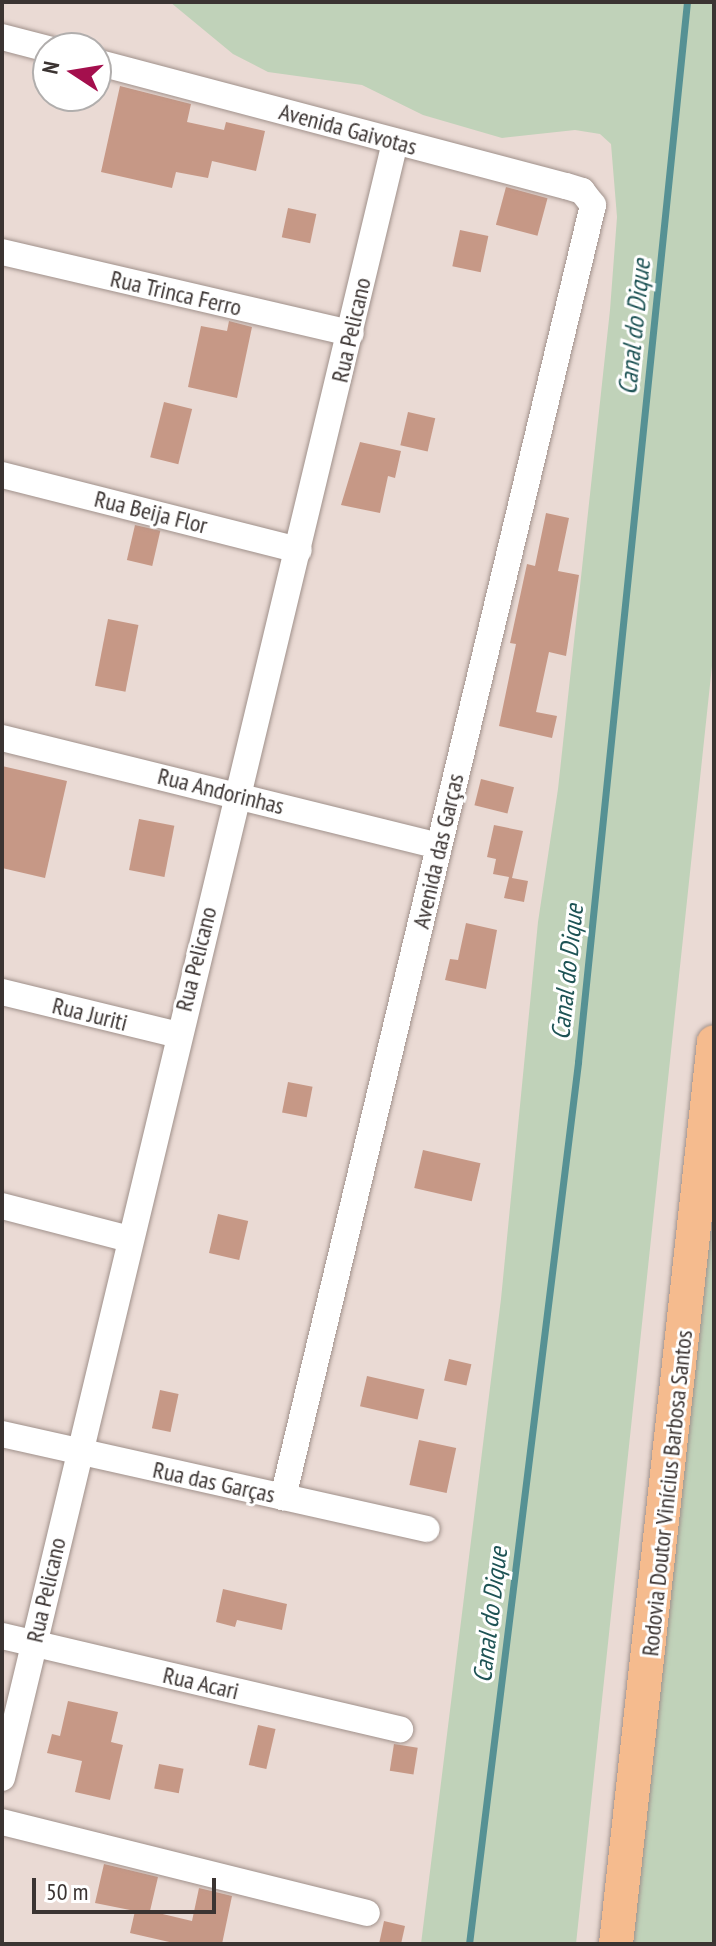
<!DOCTYPE html>
<html>
<head>
<meta charset="utf-8">
<style>
  body { margin:0 }
  #map { position:relative; width:716px; height:1946px; overflow:hidden; background:#eadad4; font-family:"PT Sans Narrow",sans-serif }
  div>[style] { position:absolute }
  .green>* { inset:0; background:#c0d2b9 }
  .stream>* { height:7px; margin:-3.5px; padding:0 3.5px; transform-origin:3.5px; border-radius:3.5px; background:#569194 }
  .building>* { inset:0; background:#c69886; transform-origin:0 0 }
  .roads { filter:drop-shadow(0 0 2px #a0918b) drop-shadow(0 0 2px #a0918b) }
  .minor>* { height:26px; margin:-13px; padding:0 13px; transform-origin:13px; border-radius:13px; background:#fff }
  .major>* { height:34px; margin:-17px; padding:0 17px; transform-origin:17px; border-radius:17px; background:#f5bb8e }
  span { translate:-50% -50%; white-space:nowrap; text-align:center; line-height:1.15; -webkit-text-stroke:6px #fff; paint-order:stroke }
  .street-label { font-size:24px; color:#3b3432 }
  .water-label { font-size:26px; color:#1e5355; font-style:italic }
  .frame { position:absolute; inset:0; border:4px solid #3b3432; pointer-events:none }
  .north { position:absolute; left:32px; top:32px; width:80px; height:80px; box-sizing:border-box; background:#fff; border:2px solid #b1aead; border-radius:50%; rotate:282deg; font-size:22px; font-weight:700; line-height:32px; text-align:center; color:#3b3432 }
  .north::after { content:''; display:block; margin:auto; width:28px; height:36px; background:#a40f4d; clip-path:polygon(50% 0,100% 100%,50% 72%,0 100%) }
  .scale { position:absolute; left:32px; top:1878px; width:184px; height:36px; box-sizing:border-box; border:4px solid #3b3432; border-top:0; padding-left:10px; font-size:24px; line-height:28px; white-space:nowrap; color:#3b3432; -webkit-text-stroke:6px #fff; paint-order:stroke }
</style>
</head>
<body>
<div id="map">
  <div class="green">
    <div style="clip-path:polygon(170px 2px,714px 2px,714px 647px,576px 1944px,421px 1944px,501px 1299px,538px 922px,558px 789px,610px 310px,617px 217px,611px 144px,600px 134px,575px 130px,502px 138px,423px 115px,362px 85px,268px 72px,233px 54px)"></div>
    <div style="clip-path:polygon(714px 1025px,714px 1944px,618px 1944px)"></div>
  </div>
  <div class="stream">
    <div style="left:469px;top:1944px;width:889px;rotate:-82.95deg"></div>
    <div style="left:578px;top:1062px;width:1066px;rotate:-84.13deg"></div>
  </div>
  <div class="building">
    <div style="clip-path:polygon(120px 86px,191px 104px,187px 122px,224px 130px,226px 122px,265px 131px,256px 171px,212px 161px,208px 178px,176px 172px,172px 188px,101px 172px)"></div>
    <div style="left:506px;top:187px;width:43px;height:39px;rotate:15deg"></div>
    <div style="left:288px;top:208px;width:29px;height:30px;rotate:12deg"></div>
    <div style="left:460px;top:230px;width:29px;height:37px;rotate:12deg"></div>
    <div style="clip-path:polygon(229px 321px,252px 327px,237px 398px,188px 387px,201px 326px,227px 331px)"></div>
    <div style="left:164px;top:402px;width:29px;height:57px;rotate:14deg"></div>
    <div style="left:408px;top:412px;width:28px;height:34px;rotate:13deg"></div>
    <div style="clip-path:polygon(360px 442px,401px 451px,395px 478px,388px 476px,380px 513px,341px 505px)"></div>
    <div style="clip-path:polygon(546px 513px,569px 518px,558px 571px,579px 575px,566px 656px,549px 652px,536px 712px,557px 716px,552px 738px,499px 726px,516px 644px,510px 643px,527px 564px,535px 566px)"></div>
    <div style="left:135px;top:525px;width:26px;height:36px;rotate:13deg"></div>
    <div style="left:108px;top:619px;width:31px;height:68px;rotate:11deg"></div>
    <div style="clip-path:polygon(2px 766px,67px 781px,45px 878px,2px 868px)"></div>
    <div style="left:481px;top:779px;width:34px;height:27px;rotate:14deg"></div>
    <div style="left:139px;top:819px;width:36px;height:52px;rotate:11deg"></div>
    <div style="clip-path:polygon(494px 825px,523px 831px,512px 878px,528px 881px,524px 902px,504px 898px,509px 877px,493px 874px,496px 859px,487px 857px)"></div>
    <div style="clip-path:polygon(466px 923px,497px 930px,486px 989px,445px 980px,450px 959px,458px 960px)"></div>
    <div style="left:288px;top:1082px;width:25px;height:31px;rotate:11deg"></div>
    <div style="left:423px;top:1150px;width:59px;height:39px;rotate:13deg"></div>
    <div style="left:218px;top:1214px;width:31px;height:40px;rotate:13deg"></div>
    <div style="left:449px;top:1359px;width:23px;height:22px;rotate:13deg"></div>
    <div style="left:367px;top:1376px;width:59px;height:31px;rotate:13deg"></div>
    <div style="left:160px;top:1390px;width:19px;height:39px;rotate:12deg"></div>
    <div style="left:419px;top:1440px;width:38px;height:46px;rotate:12deg"></div>
    <div style="clip-path:polygon(223px 1589px,287px 1604px,282px 1630px,237px 1620px,235px 1627px,216px 1622px)"></div>
    <div style="clip-path:polygon(68px 1701px,118px 1712px,111px 1742px,123px 1745px,110px 1800px,75px 1792px,82px 1761px,47px 1753px,52px 1734px,60px 1736px)"></div>
    <div style="left:258px;top:1725px;width:18px;height:41px;rotate:13deg"></div>
    <div style="left:394px;top:1744px;width:24px;height:27px;rotate:9deg"></div>
    <div style="left:159px;top:1764px;width:25px;height:25px;rotate:11deg"></div>
    <div style="clip-path:polygon(104px 1864px,158px 1877px,150px 1911px,192px 1921px,199px 1888px,232px 1896px,222px 1944px,178px 1944px,130px 1933px,135px 1911px,95px 1903px)"></div>
    <div style="clip-path:polygon(384px 1921px,405px 1926px,401px 1944px,379px 1944px)"></div>
  </div>
  <div class="roads">
    <div class="minor">
      <div style="left:2px;top:37px;width:48px;rotate:14.6deg"></div>
      <div style="left:96px;top:62px;width:486px;rotate:14.8deg"></div>
      <div style="left:566px;top:186px;width:17px;rotate:17deg"></div>
      <div style="left:582px;top:191px;width:18px;rotate:52deg"></div>
      <div style="left:593px;top:205px;width:1329px;rotate:103.49deg"></div>
      <div style="left:2px;top:252px;width:358px;rotate:13.1deg"></div>
      <div style="left:2px;top:475px;width:306px;rotate:14.2deg"></div>
      <div style="left:2px;top:738px;width:450px;rotate:13.9deg"></div>
      <div style="left:2px;top:992px;width:181px;rotate:13.7deg"></div>
      <div style="left:2px;top:1206px;width:132px;rotate:14.5deg"></div>
      <div style="left:2px;top:1434px;width:435px;rotate:12.6deg"></div>
      <div style="left:2px;top:1636px;width:409px;rotate:13.2deg"></div>
      <div style="left:2px;top:1778px;width:1683px;rotate:-76.49deg"></div>
      <div style="left:2px;top:1822px;width:376px;rotate:14deg"></div>
    </div>
    <div class="major">
      <div style="left:616px;top:1944px;width:907px;rotate:-83.8deg"></div>
    </div>
  </div>
  <div class="street-label">
    <span style="left:348px;top:129px;rotate:15deg">Avenida Gaivotas</span>
    <span style="left:176px;top:293px;rotate:13deg">Rua Trinca Ferro</span>
    <span style="left:351px;top:330px;rotate:-77deg">Rua Pelicano</span>
    <span style="left:151px;top:512px;rotate:14deg">Rua Beija Flor</span>
    <span style="left:221px;top:791px;rotate:14deg">Rua Andorinhas</span>
    <span style="left:438px;top:851px;rotate:-77deg">Avenida das Garças</span>
    <span style="left:196px;top:959px;rotate:-76deg">Rua Pelicano</span>
    <span style="left:90px;top:1014px;rotate:14deg">Rua Juriti</span>
    <span style="left:214px;top:1482px;rotate:12deg">Rua das Garças</span>
    <span style="left:667px;top:1493px;rotate:-84deg">Rodovia Doutor Vinícius Barbosa Santos</span>
    <span style="left:46px;top:1590px;rotate:-77deg">Rua Pelicano</span>
    <span style="left:201px;top:1683px;rotate:13deg">Rua Acari</span>
  </div>
  <div class="water-label">
    <span style="left:634px;top:327px;rotate:-84deg">Canal do Dique</span>
    <span style="left:567px;top:972px;rotate:-84deg">Canal do Dique</span>
    <span style="left:490px;top:1615px;rotate:-83deg">Canal do Dique</span>
  </div>
  <div class="frame"></div>
  <div class="north">N</div>
  <div class="scale">50 m</div>
</div>
</body>
</html>
